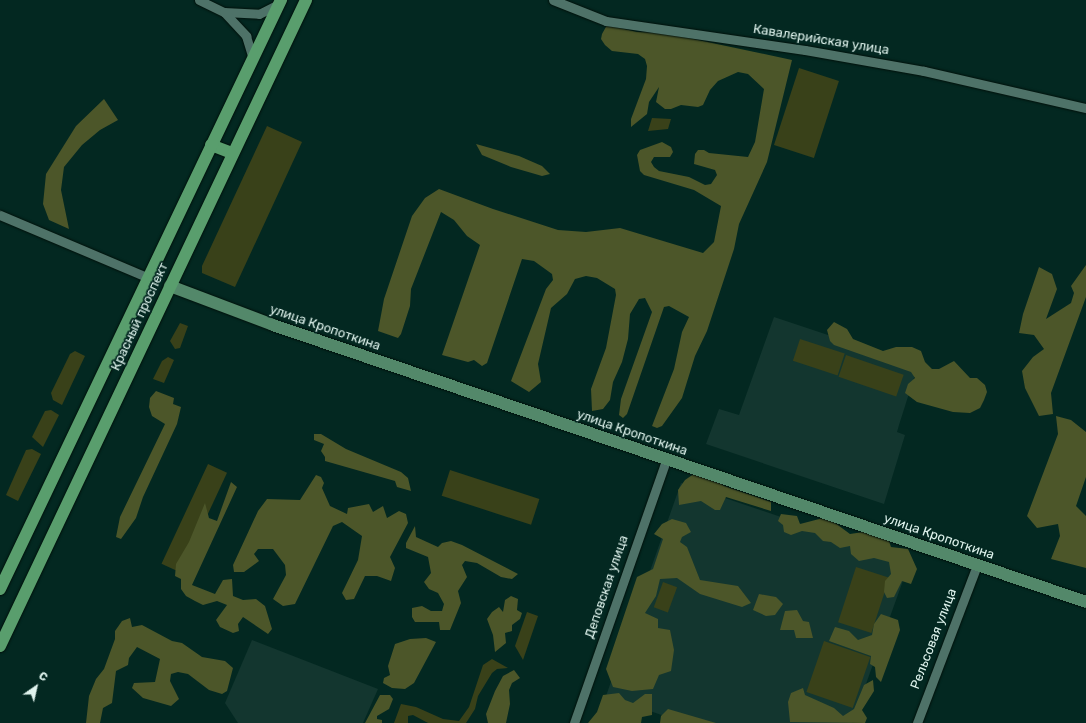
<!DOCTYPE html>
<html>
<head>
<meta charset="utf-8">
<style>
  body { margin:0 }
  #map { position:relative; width:1086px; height:723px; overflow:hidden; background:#032821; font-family:Rubik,sans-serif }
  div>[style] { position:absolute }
  .built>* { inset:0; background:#13362f }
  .green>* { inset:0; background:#394119; transform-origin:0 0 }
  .forest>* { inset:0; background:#4c5629 }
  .roads { filter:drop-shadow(0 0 1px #00100a) drop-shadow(0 0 1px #00100a) }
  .street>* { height:9px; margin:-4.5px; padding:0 4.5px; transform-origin:4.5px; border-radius:4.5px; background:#4e7268 }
  .secondary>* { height:12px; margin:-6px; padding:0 6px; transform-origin:6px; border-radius:6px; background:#53886a }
  .primary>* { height:12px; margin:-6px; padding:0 6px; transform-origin:6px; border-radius:6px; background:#599e6d }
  span { translate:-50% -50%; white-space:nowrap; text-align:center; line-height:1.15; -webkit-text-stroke:3.5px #032821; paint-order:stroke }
  .street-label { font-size:13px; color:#dff3ed }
  .north { position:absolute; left:16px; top:667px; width:40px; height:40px; -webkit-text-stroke:3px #032821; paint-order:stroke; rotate:34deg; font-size:11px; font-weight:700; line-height:16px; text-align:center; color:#dff3ed }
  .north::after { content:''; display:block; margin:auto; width:14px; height:18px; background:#dff3ed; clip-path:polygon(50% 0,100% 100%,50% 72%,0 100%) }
</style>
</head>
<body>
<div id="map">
  <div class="built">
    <div style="clip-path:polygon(774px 317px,918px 365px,899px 425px,897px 432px,905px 435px,884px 504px,706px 444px,719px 409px,739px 415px)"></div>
    <div style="clip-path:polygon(681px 483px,910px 561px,852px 723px,685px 723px,606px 696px)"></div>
    <div style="clip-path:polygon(252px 640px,378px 689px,363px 723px,238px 723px,225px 703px)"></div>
  </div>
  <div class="green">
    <div style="left:799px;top:68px;width:42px;height:81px;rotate:18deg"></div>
    <div style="clip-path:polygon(652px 118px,671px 119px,668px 129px,648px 131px)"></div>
    <div style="clip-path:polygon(267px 126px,302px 142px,235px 287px,202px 273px,202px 266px)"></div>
    <div style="clip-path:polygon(180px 323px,188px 326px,180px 348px,175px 349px,170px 341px)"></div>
    <div style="left:800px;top:339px;width:47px;height:23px;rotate:18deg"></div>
    <div style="clip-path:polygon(75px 351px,85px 356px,62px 405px,53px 400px,51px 393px,70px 354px)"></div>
    <div style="left:846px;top:355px;width:61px;height:23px;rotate:19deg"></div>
    <div style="clip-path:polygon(168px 357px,174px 360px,164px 383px,153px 379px,162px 361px)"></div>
    <div style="clip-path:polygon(51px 410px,59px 415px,43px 447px,32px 437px,45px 411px)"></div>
    <div style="clip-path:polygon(32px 449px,41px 454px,18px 501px,6px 495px,26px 450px)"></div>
    <div style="left:208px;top:464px;width:21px;height:110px;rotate:25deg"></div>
    <div style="left:450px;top:470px;width:94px;height:27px;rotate:18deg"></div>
    <div style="left:856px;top:567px;width:35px;height:58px;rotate:18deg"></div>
    <div style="left:663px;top:582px;width:15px;height:27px;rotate:20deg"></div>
    <div style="clip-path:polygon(527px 612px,538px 616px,523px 660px,515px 646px)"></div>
    <div style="left:824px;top:641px;width:49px;height:54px;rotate:19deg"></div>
    <div style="clip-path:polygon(492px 659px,508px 668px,497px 669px,492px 673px,478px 696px,475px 709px,466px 723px,428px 723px,413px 715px,408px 716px,408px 723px,394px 723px,401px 704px,416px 707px,443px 719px,459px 721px,469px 707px,483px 665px)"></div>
  </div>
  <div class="forest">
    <div style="clip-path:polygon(607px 25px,637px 32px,665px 33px,792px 60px,767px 162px,739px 224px,734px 249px,707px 331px,695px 356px,682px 398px,662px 426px,657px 428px,652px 426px,674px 369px,682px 332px,689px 317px,669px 306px,664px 307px,627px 414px,623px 418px,619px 415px,621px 399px,652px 312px,645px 298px,639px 299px,630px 314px,628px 339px,622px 362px,613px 382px,610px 400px,603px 409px,592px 411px,591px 389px,606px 348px,616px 295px,615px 289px,597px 278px,586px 276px,575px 279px,567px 294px,551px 308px,538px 364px,541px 382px,529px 392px,511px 381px,546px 289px,553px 280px,552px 274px,534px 261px,522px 259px,487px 363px,482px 366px,474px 360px,468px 362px,442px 355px,480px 245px,467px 236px,454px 220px,441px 212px,411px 289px,410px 306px,401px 334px,398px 338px,378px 331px,384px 299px,412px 216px,425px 198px,439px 189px,493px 209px,558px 230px,586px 232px,620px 228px,703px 253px,714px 242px,721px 206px,694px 190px,644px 175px,640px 171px,637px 155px,640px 150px,662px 142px,671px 147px,673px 152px,670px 157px,654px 157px,651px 162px,654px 167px,659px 171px,689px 177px,705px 185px,711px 184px,717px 175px,715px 170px,694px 164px,695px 154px,698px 150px,704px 150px,709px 153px,748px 157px,755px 142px,764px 89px,748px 74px,738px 72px,718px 81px,710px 90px,703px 105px,698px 107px,681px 105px,671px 109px,665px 109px,656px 102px,659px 87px,649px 102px,647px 114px,631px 127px,631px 119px,646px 79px,647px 66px,645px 59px,638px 54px,612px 51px,605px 45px,601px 39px,602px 34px)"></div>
    <div style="clip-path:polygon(104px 99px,118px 120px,100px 130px,82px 145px,64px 167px,61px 190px,69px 229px,49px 220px,43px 204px,46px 174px,76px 126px)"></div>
    <div style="clip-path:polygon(476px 144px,519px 156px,542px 166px,550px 174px,542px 176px,511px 167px,482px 155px)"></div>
    <div style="clip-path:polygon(1086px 265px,1086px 297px,1051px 393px,1053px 414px,1039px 416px,1025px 388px,1022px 371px,1033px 357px,1044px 349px,1034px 335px,1019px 333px,1023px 314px,1039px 267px,1052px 274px,1057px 289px,1046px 319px,1071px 303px,1074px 293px,1071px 286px)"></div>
    <div style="clip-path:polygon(834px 322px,847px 329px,853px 339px,883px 351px,896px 347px,912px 347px,921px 351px,925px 362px,932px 369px,939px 369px,954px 361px,970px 378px,977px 378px,985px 385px,987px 392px,984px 400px,980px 408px,970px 413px,953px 412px,917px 402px,905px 393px,908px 384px,915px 378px,911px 372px,834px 345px,830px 341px,827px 330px)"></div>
    <div style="clip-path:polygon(156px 391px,174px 398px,173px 404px,181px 407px,177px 424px,143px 497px,136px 518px,121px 539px,116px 537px,120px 517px,165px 424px,152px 416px,149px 407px,150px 398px)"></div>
    <div style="clip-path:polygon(1056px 416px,1071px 420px,1086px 432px,1086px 477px,1076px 506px,1086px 516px,1086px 568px,1051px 559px,1060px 536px,1058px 524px,1037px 528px,1027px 516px,1058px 434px)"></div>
    <div style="clip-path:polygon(314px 434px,321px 434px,346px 449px,401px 472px,408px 478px,411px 491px,397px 487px,395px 481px,325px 461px,325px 457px,321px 451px,324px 444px,314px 440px)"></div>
    <div style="clip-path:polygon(701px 469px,724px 486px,771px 502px,771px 511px,726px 497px,720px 510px,715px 510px,701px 501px,679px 505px,678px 490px,685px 480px)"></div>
    <div style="clip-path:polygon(316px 475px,321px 477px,324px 483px,322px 488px,330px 506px,347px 514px,348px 508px,369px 504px,373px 512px,383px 506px,387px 518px,399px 511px,406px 514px,408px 523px,390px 557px,395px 568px,391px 581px,377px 576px,365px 576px,354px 599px,346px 600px,342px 593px,358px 560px,362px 536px,342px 522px,333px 526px,295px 604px,283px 606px,273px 599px,286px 575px,285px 565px,273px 549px,258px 549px,254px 554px,259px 561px,244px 572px,234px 572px,233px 565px,258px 511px,267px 499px,300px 500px)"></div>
    <div style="clip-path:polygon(231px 482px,237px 487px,192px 585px,215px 594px,223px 580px,232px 579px,233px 596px,243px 600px,256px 599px,265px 606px,272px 629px,268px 634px,243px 617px,238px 624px,239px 631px,233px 633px,220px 627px,216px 620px,227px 605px,217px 601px,203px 605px,195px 601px,186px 596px,181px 589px,181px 579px,175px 576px,176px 564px,189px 542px,205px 503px,209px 518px,217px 521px)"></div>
    <div style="clip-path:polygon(781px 514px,797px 516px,800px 524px,827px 517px,850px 534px,870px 531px,887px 535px,891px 547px,908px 549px,917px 569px,911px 584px,902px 581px,894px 597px,887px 598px,884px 592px,885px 581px,891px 574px,889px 562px,874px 558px,859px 561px,851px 554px,850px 546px,840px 548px,831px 542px,823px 541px,815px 533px,802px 531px,791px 535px,784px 532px,783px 525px,778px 521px)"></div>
    <div style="clip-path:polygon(672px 519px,686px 523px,691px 532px,682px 537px,680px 542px,687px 547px,700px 580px,738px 586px,751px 603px,742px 607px,700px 594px,677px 578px,660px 579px,656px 596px,645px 613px,658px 619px,658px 628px,670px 630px,674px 650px,671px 671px,659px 675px,653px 689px,632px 691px,613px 687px,606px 669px,637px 577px,653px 569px,663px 539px,654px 534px,662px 524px)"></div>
    <div style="clip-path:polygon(415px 526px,416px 537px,438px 547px,442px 543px,451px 541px,462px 545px,518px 574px,512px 579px,501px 577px,477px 563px,465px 561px,462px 565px,467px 577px,458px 591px,461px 603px,450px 630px,440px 630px,439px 622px,415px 622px,412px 617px,412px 608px,422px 606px,431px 611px,442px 611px,444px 604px,438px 593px,429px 589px,424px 582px,431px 573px,428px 557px,406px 548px,406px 543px)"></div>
    <div style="clip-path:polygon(759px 594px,776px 597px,783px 604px,775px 615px,766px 616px,753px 610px)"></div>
    <div style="clip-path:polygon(511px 596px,518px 599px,517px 610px,522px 613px,520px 619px,512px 625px,512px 631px,505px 633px,506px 643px,495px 652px,493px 635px,487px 619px,492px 612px,499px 607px,503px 612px,505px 600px)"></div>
    <div style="clip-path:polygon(797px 610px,803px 621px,809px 622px,813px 638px,796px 638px,794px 630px,780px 630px,785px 611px)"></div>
    <div style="clip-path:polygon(881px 614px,898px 620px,900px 630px,881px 682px,876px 677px,875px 667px,870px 664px,871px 656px,829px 641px,835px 627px,849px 631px,858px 640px,872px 635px,874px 624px)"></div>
    <div style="clip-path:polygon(130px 618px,132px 627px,142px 625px,172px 641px,182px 643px,202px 657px,225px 661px,233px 668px,227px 691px,222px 694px,209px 690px,188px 674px,178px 672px,171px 674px,170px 681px,179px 699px,171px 706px,143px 698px,132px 688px,134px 683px,155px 682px,160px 659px,137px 647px,129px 658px,128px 665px,116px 671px,112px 703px,103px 708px,100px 723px,86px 723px,89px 696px,96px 679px,104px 669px,115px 639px,115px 631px,122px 621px)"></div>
    <div style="clip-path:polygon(426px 638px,436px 642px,414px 683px,405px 689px,392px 688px,383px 683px,384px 678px,390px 675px,388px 666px,395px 644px,410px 639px)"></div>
    <div style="clip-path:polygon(514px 670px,520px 678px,512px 683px,509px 690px,510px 704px,506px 723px,488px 723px,486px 714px,495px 691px,503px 676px)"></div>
    <div style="clip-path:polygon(873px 680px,874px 691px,862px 710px,867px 718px,865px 723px,790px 722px,788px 702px,791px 693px,803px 688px,805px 695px,834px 708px,843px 716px,854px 709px,864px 685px)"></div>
    <div style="clip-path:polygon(619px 693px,625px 700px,633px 703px,645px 694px,652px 694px,652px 715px,642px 717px,641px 723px,588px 723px,597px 712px,603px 695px)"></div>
    <div style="clip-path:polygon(380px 695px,390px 695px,393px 699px,389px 709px,377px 716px,377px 719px,382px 720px,382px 723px,365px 723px)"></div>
    <div style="clip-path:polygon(668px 709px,716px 723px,660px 723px,661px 716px)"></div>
  </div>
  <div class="roads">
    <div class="street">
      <div style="left:199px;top:0;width:28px;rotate:26deg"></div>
      <div style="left:224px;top:12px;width:35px;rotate:3deg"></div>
      <div style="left:259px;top:14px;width:22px;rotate:-27deg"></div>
      <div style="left:553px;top:0;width:57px;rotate:21.6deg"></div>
      <div style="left:606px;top:21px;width:201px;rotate:8.3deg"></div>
      <div style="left:805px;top:50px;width:121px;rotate:10deg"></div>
      <div style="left:924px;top:71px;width:166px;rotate:12.9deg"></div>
      <div style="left:224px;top:12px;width:33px;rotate:47deg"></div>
      <div style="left:246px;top:36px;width:24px;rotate:73deg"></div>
      <div style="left:0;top:215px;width:162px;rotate:22.9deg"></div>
      <div style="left:574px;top:723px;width:279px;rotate:-70.7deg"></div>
      <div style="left:917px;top:723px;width:169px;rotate:-69.2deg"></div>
    </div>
    <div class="secondary">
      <div style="left:170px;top:286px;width:110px;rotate:20.7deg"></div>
      <div style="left:273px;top:325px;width:859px;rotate:18.81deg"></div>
    </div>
    <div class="primary">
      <div style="left:211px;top:145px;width:22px;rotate:21deg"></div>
      <div style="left:0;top:589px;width:653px;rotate:-64.5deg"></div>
      <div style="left:0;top:646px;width:715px;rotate:-64.65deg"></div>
    </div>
  </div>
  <div class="street-label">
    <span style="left:821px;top:40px;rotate:9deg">Кавалерийская улица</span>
    <span style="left:140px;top:317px;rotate:-65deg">Красный проспект</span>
    <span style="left:325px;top:328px;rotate:19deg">улица Кропоткина</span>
    <span style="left:632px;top:433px;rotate:19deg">улица Кропоткина</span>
    <span style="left:939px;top:537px;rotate:19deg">улица Кропоткина</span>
    <span style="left:607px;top:587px;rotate:-71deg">Деповская улица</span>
    <span style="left:934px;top:639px;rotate:-69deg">Рельсовая улица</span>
  </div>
  <div class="north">С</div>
</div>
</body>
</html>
